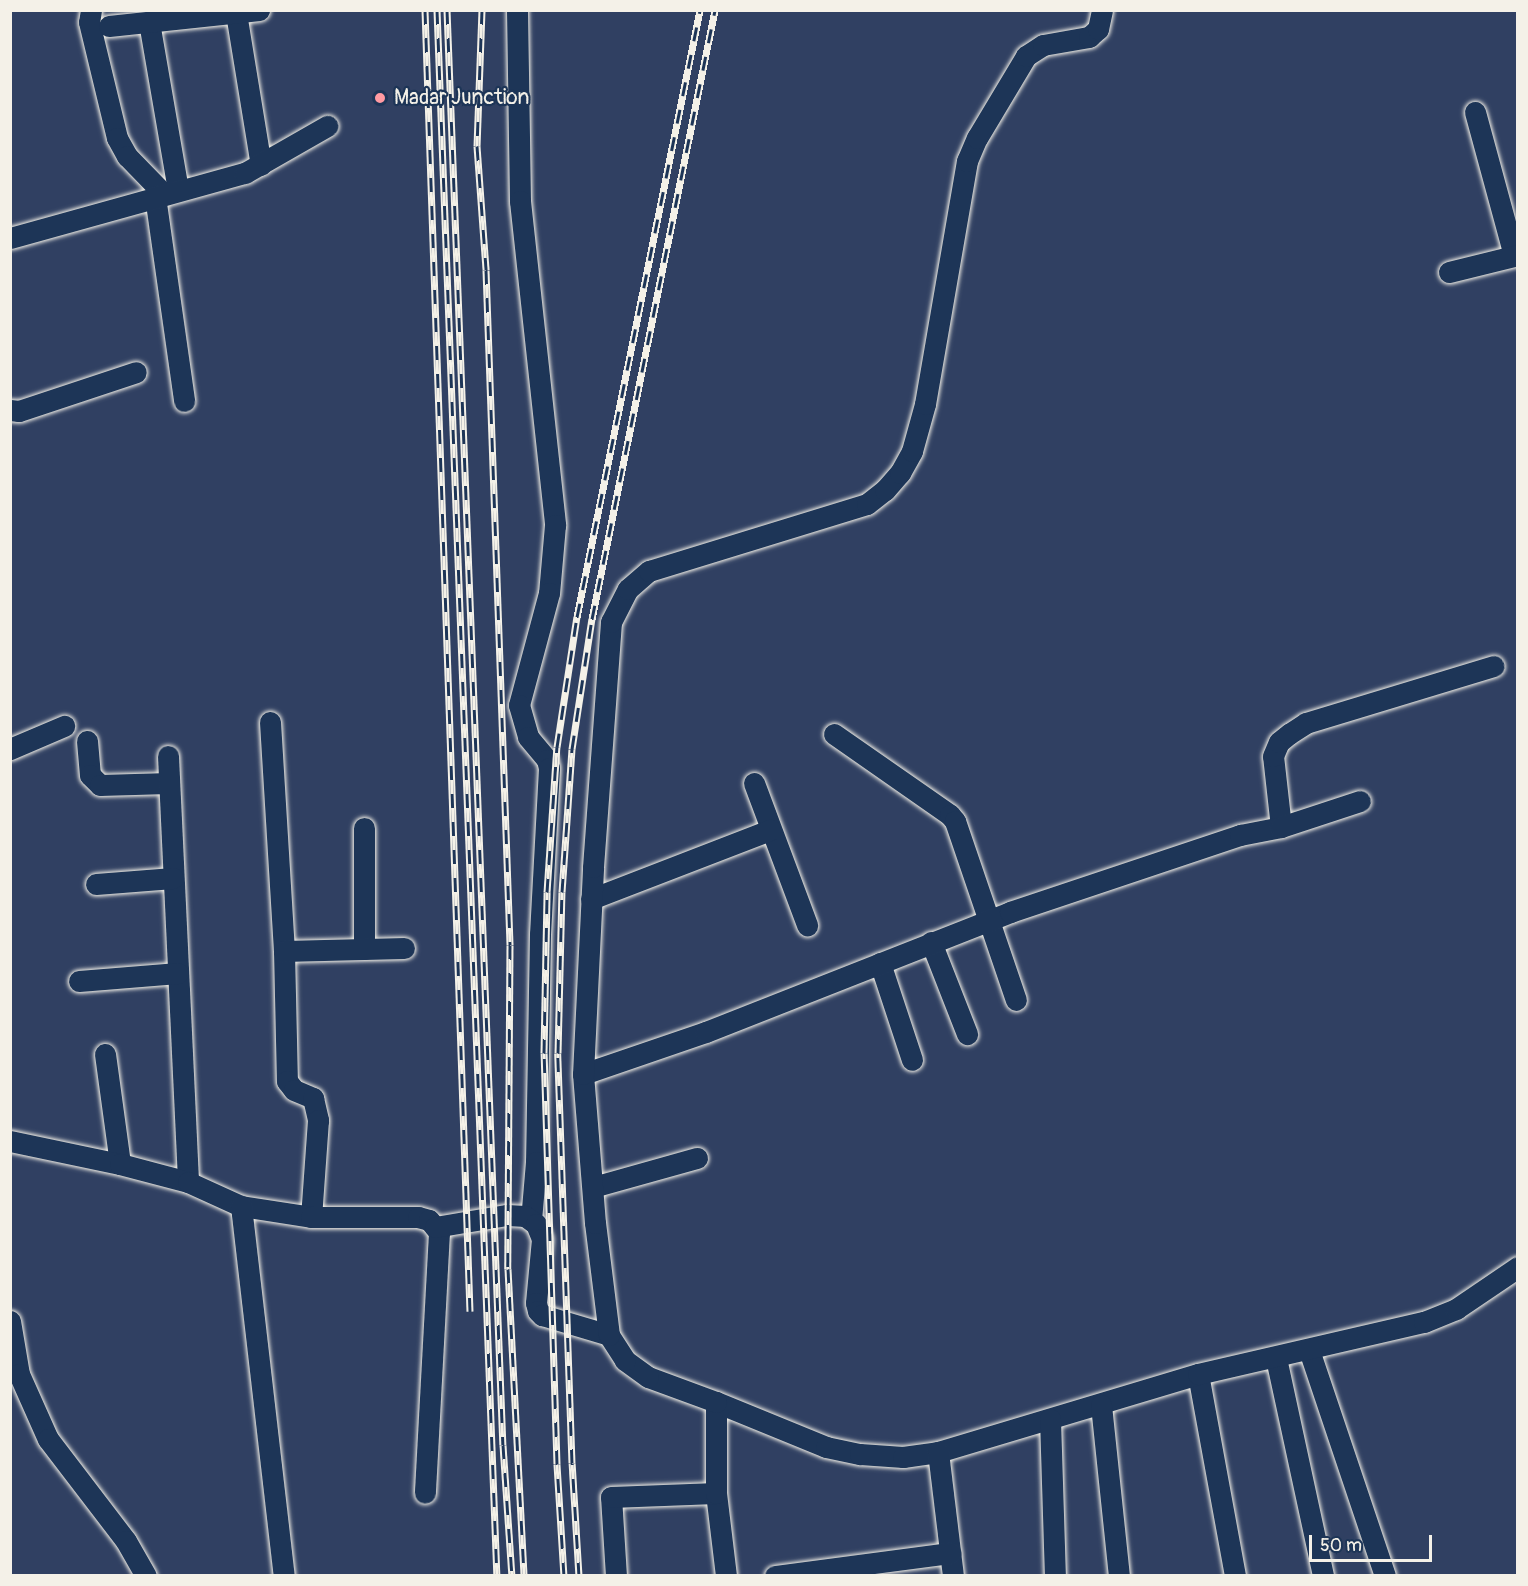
<!DOCTYPE html>
<html>
<head>
<meta charset="utf-8">
<style>
  body { margin:0 }
  #map { position:relative; width:1528px; height:1586px; overflow:hidden; background:#304062; font-family:Pangolin,sans-serif }
  div>[style] { position:absolute }
  .roads { filter:drop-shadow(0 0 2px #f4f1e8) drop-shadow(0 0 2px #f4f1e8) }
  .minor>* { height:21px; margin:-10.5px; padding:0 10.5px; transform-origin:10.5px; border-radius:10.5px; background:#1d3557 }
  .rail>* { height:7px; margin-top:-3.5px; transform-origin:0; background:repeating-linear-gradient(90deg,#1d3557 0 14px,#f4f1e8 0 28px); box-sizing:border-box; border-block:2px solid #f4f1e8 }
  .dots>* { width:16px; height:16px; translate:-50% -50%; box-sizing:border-box; border:3px solid #1d3557; border-radius:50% }
  span { translate:-50% -50%; white-space:nowrap; text-align:center; line-height:1.15; -webkit-text-stroke:4.5px #1d3557; paint-order:stroke }
  .poi-label { font-size:21px; color:#f4f1e8 }
  .left { translate:0 -50%; text-align:left }
  .frame { position:absolute; inset:0; border:12px solid #f4f1e8; pointer-events:none }
  .scale { position:absolute; left:1309px; top:1535px; width:123px; height:27px; box-sizing:border-box; border:3px solid #f4f1e8; border-top:0; padding-left:8px; font-size:18px; line-height:21px; white-space:nowrap; color:#f4f1e8; -webkit-text-stroke:4px #1d3557; paint-order:stroke }
</style>
</head>
<body>
<div id="map">
  <div class="roads">
    <div class="minor">
      <div style="left:91px;top:10px;width:12px;rotate:99deg"></div>
      <div style="left:89px;top:22px;width:119px;rotate:76.4deg"></div>
      <div style="left:117px;top:138px;width:21px;rotate:61deg"></div>
      <div style="left:127px;top:156px;width:53px;rotate:45.8deg"></div>
      <div style="left:517px;top:10px;width:191px;rotate:89.1deg"></div>
      <div style="left:520px;top:201px;width:326px;rotate:83.8deg"></div>
      <div style="left:555px;top:525px;width:68px;rotate:95deg"></div>
      <div style="left:549px;top:593px;width:116px;rotate:105deg"></div>
      <div style="left:519px;top:705px;width:33px;rotate:74deg"></div>
      <div style="left:528px;top:737px;width:30px;rotate:50deg"></div>
      <div style="left:547px;top:760px;width:8px;rotate:76deg"></div>
      <div style="left:549px;top:768px;width:166px;rotate:93.1deg"></div>
      <div style="left:540px;top:934px;width:228px;rotate:91deg"></div>
      <div style="left:536px;top:1162px;width:58px;rotate:94.9deg"></div>
      <div style="left:236px;top:13px;width:154px;rotate:80.7deg"></div>
      <div style="left:149px;top:22px;width:170px;rotate:80.2deg"></div>
      <div style="left:109px;top:26px;width:151px;rotate:-6.1deg"></div>
      <div style="left:1475px;top:112px;width:149px;rotate:74.8deg"></div>
      <div style="left:155px;top:196px;width:207px;rotate:81.9deg"></div>
      <div style="left:10px;top:238px;width:244px;rotate:-15.5deg"></div>
      <div style="left:245px;top:173px;width:95px;rotate:-29.8deg"></div>
      <div style="left:1449px;top:272px;width:71px;rotate:-13.8deg"></div>
      <div style="left:10px;top:410px;width:9px;rotate:6deg"></div>
      <div style="left:19px;top:411px;width:123px;rotate:-18.4deg"></div>
      <div style="left:270px;top:722px;width:229px;rotate:86.5deg"></div>
      <div style="left:284px;top:951px;width:130px;rotate:88.7deg"></div>
      <div style="left:287px;top:1081px;width:11px;rotate:52deg"></div>
      <div style="left:294px;top:1090px;width:21px;rotate:23deg"></div>
      <div style="left:313px;top:1098px;width:23px;rotate:77deg"></div>
      <div style="left:318px;top:1120px;width:97px;rotate:94.1deg"></div>
      <div style="left:834px;top:734px;width:141px;rotate:34.9deg"></div>
      <div style="left:950px;top:815px;width:8px;rotate:50deg"></div>
      <div style="left:955px;top:821px;width:189px;rotate:71.2deg"></div>
      <div style="left:87px;top:741px;width:34px;rotate:85deg"></div>
      <div style="left:90px;top:775px;width:14px;rotate:45deg"></div>
      <div style="left:100px;top:785px;width:69px;rotate:-1.7deg"></div>
      <div style="left:10px;top:749px;width:59px;rotate:-23.1deg"></div>
      <div style="left:168px;top:756px;width:426px;rotate:87.3deg"></div>
      <div style="left:754px;top:783px;width:152px;rotate:69.5deg"></div>
      <div style="left:1281px;top:827px;width:71px;rotate:-96.4deg"></div>
      <div style="left:1273px;top:756px;width:15px;rotate:-67deg"></div>
      <div style="left:1279px;top:742px;width:13px;rotate:-39deg"></div>
      <div style="left:1289px;top:734px;width:20px;rotate:-33deg"></div>
      <div style="left:1306px;top:723px;width:196px;rotate:-16.9deg"></div>
      <div style="left:96px;top:884px;width:77px;rotate:-4.5deg"></div>
      <div style="left:591px;top:899px;width:192px;rotate:-21.1deg"></div>
      <div style="left:931px;top:942px;width:99px;rotate:68.6deg"></div>
      <div style="left:364px;top:949px;width:121px;rotate:-90deg"></div>
      <div style="left:284px;top:951px;width:120px;rotate:-1.4deg"></div>
      <div style="left:880px;top:963px;width:102px;rotate:71.7deg"></div>
      <div style="left:79px;top:981px;width:99px;rotate:-4.6deg"></div>
      <div style="left:105px;top:1054px;width:111px;rotate:82.2deg"></div>
      <div style="left:583px;top:1074px;width:130px;rotate:-18.9deg"></div>
      <div style="left:706px;top:1032px;width:327px;rotate:-21.5deg"></div>
      <div style="left:1010px;top:912px;width:243px;rotate:-18.5deg"></div>
      <div style="left:1240px;top:835px;width:42px;rotate:-11deg"></div>
      <div style="left:1281px;top:827px;width:83px;rotate:-18.2deg"></div>
      <div style="left:10px;top:1141px;width:112px;rotate:11.8deg"></div>
      <div style="left:120px;top:1164px;width:70px;rotate:14.8deg"></div>
      <div style="left:188px;top:1182px;width:58px;rotate:24.4deg"></div>
      <div style="left:241px;top:1206px;width:71px;rotate:8.9deg"></div>
      <div style="left:311px;top:1217px;width:107px"></div>
      <div style="left:418px;top:1217px;width:11px;rotate:15deg"></div>
      <div style="left:429px;top:1220px;width:16px;rotate:50deg"></div>
      <div style="left:439px;top:1232px;width:261px;rotate:93.1deg"></div>
      <div style="left:593px;top:1187px;width:108px;rotate:-15.6deg"></div>
      <div style="left:241px;top:1206px;width:372px;rotate:83.4deg"></div>
      <div style="left:435px;top:1227px;width:73px;rotate:-9.5deg"></div>
      <div style="left:507px;top:1215px;width:18px;rotate:3deg"></div>
      <div style="left:525px;top:1216px;width:14px;rotate:36deg"></div>
      <div style="left:536px;top:1224px;width:16px;rotate:68deg"></div>
      <div style="left:542px;top:1239px;width:64px;rotate:95.4deg"></div>
      <div style="left:536px;top:1303px;width:8px;rotate:76deg"></div>
      <div style="left:538px;top:1311px;width:6px;rotate:45deg"></div>
      <div style="left:542px;top:1315px;width:70px;rotate:16.6deg"></div>
      <div style="left:10px;top:1321px;width:54px;rotate:80.4deg"></div>
      <div style="left:19px;top:1374px;width:71px;rotate:66deg"></div>
      <div style="left:48px;top:1439px;width:128px;rotate:52.6deg"></div>
      <div style="left:126px;top:1541px;width:40px;rotate:60.3deg"></div>
      <div style="left:1309px;top:1350px;width:238px;rotate:71.4deg"></div>
      <div style="left:1276px;top:1358px;width:223px;rotate:77.8deg"></div>
      <div style="left:1198px;top:1374px;width:205px;rotate:79.6deg"></div>
      <div style="left:716px;top:1402px;width:119px;rotate:22.2deg"></div>
      <div style="left:826px;top:1447px;width:35px;rotate:12deg"></div>
      <div style="left:860px;top:1454px;width:43px;rotate:4deg"></div>
      <div style="left:903px;top:1457px;width:35px;rotate:-8deg"></div>
      <div style="left:938px;top:1452px;width:271px;rotate:-16.7deg"></div>
      <div style="left:1198px;top:1374px;width:232px;rotate:-13deg"></div>
      <div style="left:1424px;top:1322px;width:35px;rotate:-22deg"></div>
      <div style="left:1456px;top:1309px;width:75px;rotate:-34.1deg"></div>
      <div style="left:1101px;top:1405px;width:172px;rotate:84deg"></div>
      <div style="left:1050px;top:1419px;width:157px;rotate:88.2deg"></div>
      <div style="left:938px;top:1452px;width:125px;rotate:83.1deg"></div>
      <div style="left:716px;top:1493px;width:84px;rotate:83.1deg"></div>
      <div style="left:616px;top:1576px;width:79px;rotate:-93.6deg"></div>
      <div style="left:611px;top:1497px;width:105px;rotate:-2.2deg"></div>
      <div style="left:716px;top:1493px;width:91px;rotate:-90deg"></div>
      <div style="left:716px;top:1402px;width:72px;rotate:-159.8deg"></div>
      <div style="left:648px;top:1377px;width:29px;rotate:-144deg"></div>
      <div style="left:625px;top:1360px;width:30px;rotate:-123deg"></div>
      <div style="left:609px;top:1335px;width:113px;rotate:-97.1deg"></div>
      <div style="left:595px;top:1223px;width:149px;rotate:-94.6deg"></div>
      <div style="left:583px;top:1074px;width:207px;rotate:-87.2deg"></div>
      <div style="left:593px;top:867px;width:246px;rotate:-85.8deg"></div>
      <div style="left:611px;top:622px;width:37px;rotate:-63deg"></div>
      <div style="left:628px;top:589px;width:28px;rotate:-41deg"></div>
      <div style="left:649px;top:571px;width:228px;rotate:-17.1deg"></div>
      <div style="left:867px;top:504px;width:23px;rotate:-38deg"></div>
      <div style="left:885px;top:490px;width:23px;rotate:-49deg"></div>
      <div style="left:900px;top:473px;width:25px;rotate:-61deg"></div>
      <div style="left:912px;top:451px;width:49px;rotate:-74.5deg"></div>
      <div style="left:925px;top:404px;width:247px;rotate:-80.2deg"></div>
      <div style="left:967px;top:161px;width:25px;rotate:-67deg"></div>
      <div style="left:977px;top:138px;width:96px;rotate:-59.1deg"></div>
      <div style="left:1026px;top:56px;width:20px;rotate:-33deg"></div>
      <div style="left:1043px;top:45px;width:47px;rotate:-9.9deg"></div>
      <div style="left:1089px;top:37px;width:12px;rotate:-42deg"></div>
      <div style="left:1098px;top:29px;width:19px;rotate:-78deg"></div>
      <div style="left:775px;top:1576px;width:177px;rotate:-7.5deg"></div>
    </div>
  </div>
  <div class="rail">
    <div style="left:425px;top:10px;width:1302px;rotate:88.02deg"></div>
    <div style="left:437px;top:10px;width:1567px;rotate:87.81deg"></div>
    <div style="left:447px;top:10px;width:1436px;rotate:87.77deg"></div>
    <div style="left:503px;top:1445px;width:131px;rotate:86.1deg"></div>
    <div style="left:482px;top:10px;width:136px;rotate:92.1deg"></div>
    <div style="left:477px;top:146px;width:124px;rotate:85.8deg"></div>
    <div style="left:486px;top:270px;width:675px;rotate:87.96deg"></div>
    <div style="left:510px;top:945px;width:324px;rotate:90.4deg"></div>
    <div style="left:508px;top:1269px;width:307px;rotate:87deg"></div>
    <div style="left:564px;top:1576px;width:112px;rotate:-93.6deg"></div>
    <div style="left:557px;top:1464px;width:411px;rotate:-91.8deg"></div>
    <div style="left:544px;top:1053px;width:161px;rotate:-88.9deg"></div>
    <div style="left:547px;top:892px;width:145px;rotate:-86.1deg"></div>
    <div style="left:557px;top:747px;width:132px;rotate:-81.3deg"></div>
    <div style="left:577px;top:617px;width:619px;rotate:-78.54deg"></div>
    <div style="left:579px;top:1576px;width:113px;rotate:-93.5deg"></div>
    <div style="left:572px;top:1463px;width:410px;rotate:-92deg"></div>
    <div style="left:558px;top:1053px;width:161px;rotate:-88.6deg"></div>
    <div style="left:562px;top:892px;width:143px;rotate:-86deg"></div>
    <div style="left:572px;top:749px;width:132px;rotate:-81.3deg"></div>
    <div style="left:592px;top:619px;width:621px;rotate:-78.58deg"></div>
  </div>
  <div class="dots">
    <div style="left:380px;top:98px;background:#ff9aa2"></div>
  </div>
  <div class="poi-label">
    <span class="left" style="left:394px;top:98px">Madar Junction</span>
  </div>
  <div class="frame"></div>
  <div class="scale">50 m</div>
</div>
</body>
</html>
